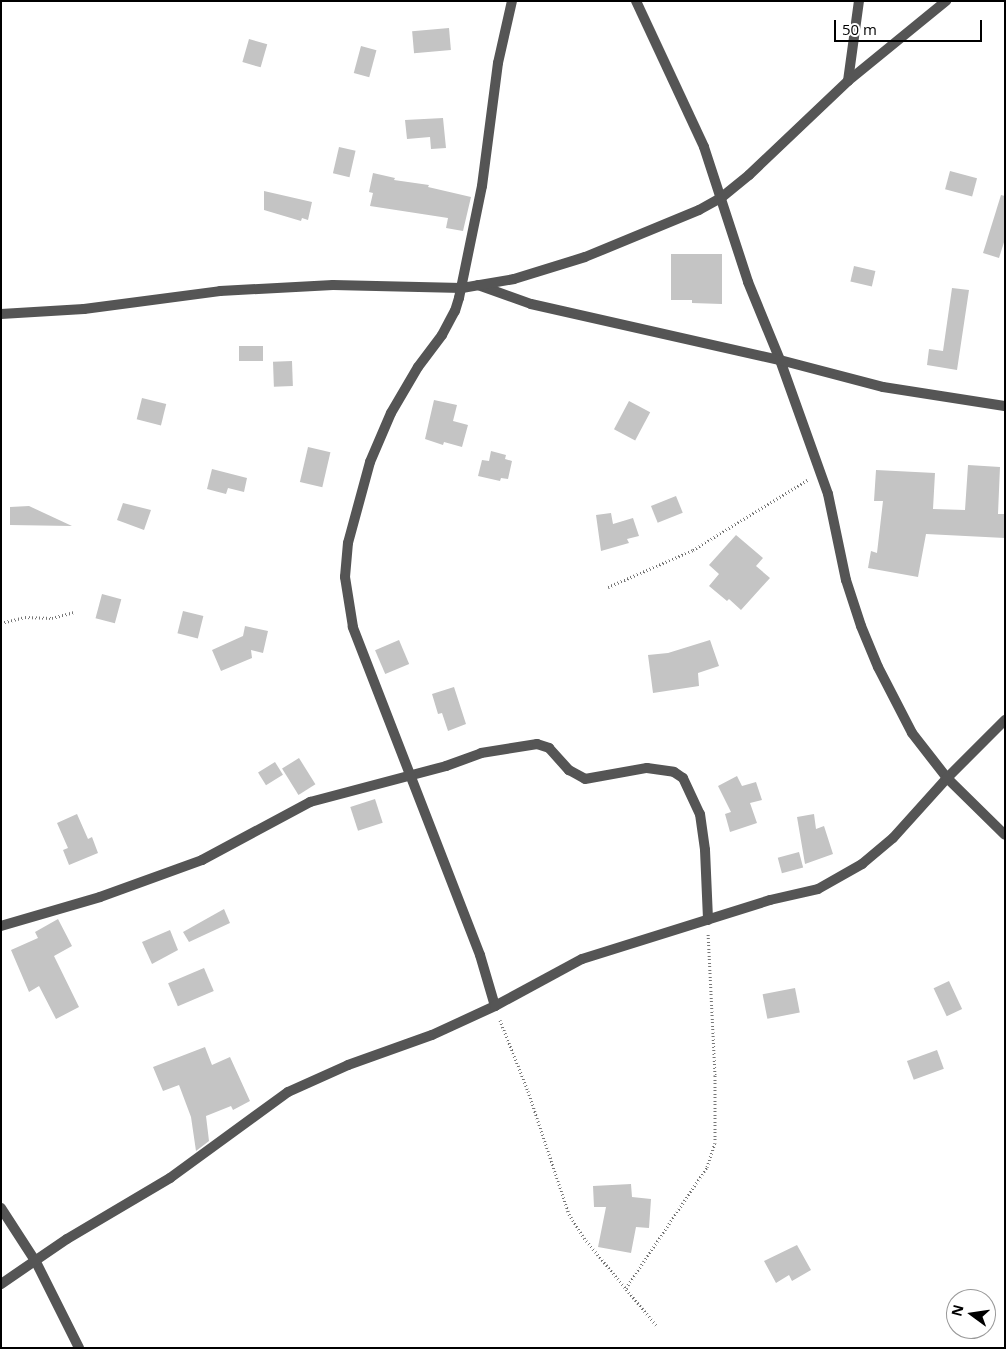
<!DOCTYPE html>
<html>
<head>
<meta charset="utf-8">
<style>
  body { margin:0 }
  #map { position:relative; width:1006px; height:1349px; overflow:hidden; background:#fff; font-family:"Open Sans",sans-serif }
  div>[style] { position:absolute }
  .building>* { inset:0; background:#c4c4c4; transform-origin:0 0 }
  .path>* { height:3px; margin-top:-1.5px; transform-origin:0; background:repeating-linear-gradient(90deg,#777 0 1px,transparent 0 3.5px) }
  .service>* { height:10px; margin:-5px; padding:0 5px; transform-origin:5px; border-radius:5px; background:#555 }
  .minor>* { height:10px; margin:-5px; padding:0 5px; transform-origin:5px; border-radius:5px; background:#555 }
  span { translate:-50% -50%; white-space:nowrap; text-align:center; line-height:1.15; -webkit-text-stroke:4px #fff; paint-order:stroke }
  .frame { position:absolute; inset:0; border:2px solid #000; pointer-events:none }
  .north { position:absolute; left:946px; top:1289px; width:50px; height:50px; box-sizing:border-box; background:#fff; border:1px solid #999; border-radius:50%; rotate:284deg; font-size:14px; font-weight:700; line-height:20px; text-align:center; color:#000 }
  .north::after { content:''; display:block; margin:auto; width:18px; height:22px; background:#000; clip-path:polygon(50% 0,100% 100%,50% 72%,0 100%) }
  .scale { position:absolute; left:834px; top:20px; width:148px; height:22px; box-sizing:border-box; border:2px solid #000; border-top:0; padding-left:6px; font-size:15px; line-height:18px; white-space:nowrap; color:#000; -webkit-text-stroke:4px #fff; paint-order:stroke }
</style>
</head>
<body>
<div id="map">
  <div class="building">
    <div style="left:449px;top:28px;width:22px;height:37px;rotate:85deg"></div>
    <div style="left:249px;top:39px;width:19px;height:24px;rotate:16deg"></div>
    <div style="left:361px;top:46px;width:16px;height:28px;rotate:15deg"></div>
    <div style="clip-path:polygon(443px 118px,446px 148px,431px 149px,430px 137px,407px 139px,405px 120px)"></div>
    <div style="left:339px;top:147px;width:17px;height:27px;rotate:13deg"></div>
    <div style="left:950px;top:171px;width:28px;height:19px;rotate:15deg"></div>
    <div style="clip-path:polygon(373px 173px,395px 178px,394px 180px,429px 185px,428px 187px,471px 197px,463px 231px,446px 228px,448px 218px,370px 206px,373px 193px,369px 192px)"></div>
    <div style="clip-path:polygon(264px 191px,312px 202px,308px 220px,302px 218px,301px 221px,264px 210px)"></div>
    <div style="clip-path:polygon(1001px 195px,1005px 196px,1005px 239px,999px 258px,983px 253px)"></div>
    <div style="clip-path:polygon(671px 254px,722px 254px,722px 304px,692px 303px,692px 300px,671px 300px)"></div>
    <div style="left:854px;top:266px;width:22px;height:16px;rotate:13deg"></div>
    <div style="clip-path:polygon(952px 288px,969px 290px,957px 370px,927px 365px,929px 349px,943px 351px)"></div>
    <div style="left:263px;top:346px;width:15px;height:24px;rotate:90deg"></div>
    <div style="left:292px;top:361px;width:25px;height:19px;rotate:88deg"></div>
    <div style="left:142px;top:398px;width:25px;height:22px;rotate:14deg"></div>
    <div style="clip-path:polygon(434px 400px,457px 405px,453px 421px,468px 425px,462px 447px,444px 442px,443px 445px,425px 439px)"></div>
    <div style="left:629px;top:401px;width:24px;height:32px;rotate:28deg"></div>
    <div style="left:308px;top:447px;width:23px;height:36px;rotate:13deg"></div>
    <div style="clip-path:polygon(491px 451px,506px 455px,505px 459px,512px 461px,508px 479px,501px 478px,500px 481px,478px 476px,482px 460px,489px 461px)"></div>
    <div style="clip-path:polygon(968px 465px,1000px 467px,998px 514px,1005px 514px,1005px 538px,926px 534px,918px 577px,868px 568px,871px 551px,877px 553px,883px 501px,874px 501px,876px 470px,935px 473px,933px 509px,965px 510px)"></div>
    <div style="clip-path:polygon(212px 469px,247px 478px,244px 492px,228px 488px,226px 494px,207px 489px)"></div>
    <div style="left:676px;top:496px;width:18px;height:27px;rotate:68deg"></div>
    <div style="clip-path:polygon(123px 503px,151px 510px,144px 530px,117px 520px)"></div>
    <div style="clip-path:polygon(29px 506px,72px 526px,10px 525px,10px 507px)"></div>
    <div style="clip-path:polygon(611px 513px,613px 524px,633px 518px,639px 536px,627px 539px,629px 543px,601px 551px,596px 515px)"></div>
    <div style="clip-path:polygon(736px 535px,763px 558px,756px 566px,770px 578px,741px 610px,729px 599px,727px 601px,709px 586px,719px 574px,709px 565px)"></div>
    <div style="left:102px;top:594px;width:20px;height:25px;rotate:15deg"></div>
    <div style="left:183px;top:611px;width:21px;height:23px;rotate:14deg"></div>
    <div style="clip-path:polygon(245px 626px,268px 631px,263px 653px,251px 650px,252px 658px,221px 671px,212px 650px,243px 636px)"></div>
    <div style="left:399px;top:640px;width:26px;height:26px;rotate:67deg"></div>
    <div style="clip-path:polygon(710px 640px,719px 666px,698px 673px,699px 686px,653px 693px,648px 655px,668px 653px)"></div>
    <div style="clip-path:polygon(454px 687px,466px 724px,448px 731px,442px 713px,438px 714px,432px 694px)"></div>
    <div style="left:299px;top:758px;width:31px;height:20px;rotate:58deg"></div>
    <div style="left:275px;top:762px;width:15px;height:20px;rotate:58deg"></div>
    <div style="clip-path:polygon(737px 776px,742px 786px,756px 782px,762px 800px,750px 803px,757px 823px,730px 832px,725px 814px,731px 812px,718px 786px)"></div>
    <div style="left:375px;top:799px;width:25px;height:26px;rotate:72deg"></div>
    <div style="clip-path:polygon(77px 814px,88px 839px,92px 837px,98px 853px,69px 865px,63px 850px,68px 848px,57px 823px)"></div>
    <div style="clip-path:polygon(814px 814px,816px 829px,824px 826px,833px 854px,805px 864px,797px 817px)"></div>
    <div style="left:799px;top:852px;width:16px;height:22px;rotate:75deg"></div>
    <div style="clip-path:polygon(224px 909px,230px 923px,189px 942px,183px 932px)"></div>
    <div style="clip-path:polygon(58px 919px,72px 946px,54px 956px,79px 1007px,56px 1019px,39px 986px,29px 992px,11px 950px,38px 938px,35px 932px)"></div>
    <div style="clip-path:polygon(170px 930px,178px 950px,152px 964px,142px 942px)"></div>
    <div style="left:204px;top:968px;width:25px;height:39px;rotate:67deg"></div>
    <div style="left:949px;top:981px;width:31px;height:17px;rotate:65deg"></div>
    <div style="left:795px;top:988px;width:25px;height:33px;rotate:79deg"></div>
    <div style="clip-path:polygon(205px 1047px,212px 1065px,230px 1057px,250px 1101px,233px 1110px,231px 1106px,206px 1116px,209px 1141px,196px 1151px,191px 1117px,179px 1085px,163px 1091px,153px 1067px)"></div>
    <div style="left:937px;top:1050px;width:20px;height:32px;rotate:70deg"></div>
    <div style="clip-path:polygon(631px 1184px,632px 1197px,651px 1199px,649px 1228px,636px 1227px,631px 1253px,598px 1247px,606px 1207px,594px 1207px,593px 1186px)"></div>
    <div style="clip-path:polygon(797px 1245px,811px 1270px,792px 1281px,789px 1275px,776px 1283px,764px 1261px)"></div>
  </div>
  <div class="path">
    <div style="left:608px;top:587px;width:93px;rotate:-23.5deg"></div>
    <div style="left:693px;top:550px;width:136px;rotate:-31.5deg"></div>
    <div style="left:1px;top:623px;width:25px;rotate:-14deg"></div>
    <div style="left:25px;top:617px;width:27px;rotate:2deg"></div>
    <div style="left:52px;top:618px;width:23px;rotate:-15deg"></div>
    <div style="left:500px;top:1020px;width:76px;rotate:68.5deg"></div>
    <div style="left:528px;top:1091px;width:130px;rotate:71.6deg"></div>
    <div style="left:569px;top:1214px;width:28px;rotate:58deg"></div>
    <div style="left:584px;top:1238px;width:113px;rotate:50.4deg"></div>
    <div style="left:626px;top:1288px;width:146px;rotate:-56.2deg"></div>
    <div style="left:707px;top:1167px;width:25px;rotate:-72deg"></div>
    <div style="left:715px;top:1143px;width:68px;rotate:-90deg"></div>
    <div style="left:715px;top:1075px;width:142px;rotate:-92.8deg"></div>
  </div>
  <div class="service">
    <div style="left:848px;top:81px;width:81px;rotate:-82.2deg"></div>
  </div>
  <div class="minor">
    <div style="left:636px;top:1px;width:161px;rotate:65deg"></div>
    <div style="left:704px;top:147px;width:142px;rotate:71.9deg"></div>
    <div style="left:748px;top:282px;width:84px;rotate:67.7deg"></div>
    <div style="left:780px;top:360px;width:142px;rotate:70.3deg"></div>
    <div style="left:828px;top:494px;width:88px;rotate:78.2deg"></div>
    <div style="left:846px;top:580px;width:48px;rotate:71.9deg"></div>
    <div style="left:861px;top:626px;width:44px;rotate:67.5deg"></div>
    <div style="left:878px;top:667px;width:74px;rotate:62.7deg"></div>
    <div style="left:912px;top:733px;width:57px;rotate:52.1deg"></div>
    <div style="left:947px;top:778px;width:81px;rotate:44.5deg"></div>
    <div style="left:478px;top:285px;width:56px;rotate:19.7deg"></div>
    <div style="left:531px;top:304px;width:255px;rotate:12.7deg"></div>
    <div style="left:780px;top:360px;width:106px;rotate:14.7deg"></div>
    <div style="left:883px;top:387px;width:123px;rotate:8.9deg"></div>
    <div style="left:1px;top:314px;width:83px;rotate:-3.4deg"></div>
    <div style="left:84px;top:309px;width:137px;rotate:-7.5deg"></div>
    <div style="left:220px;top:291px;width:113px;rotate:-3deg"></div>
    <div style="left:333px;top:285px;width:129px;rotate:1.3deg"></div>
    <div style="left:462px;top:288px;width:53px;rotate:-9.8deg"></div>
    <div style="left:514px;top:279px;width:74px;rotate:-17.2deg"></div>
    <div style="left:585px;top:257px;width:123px;rotate:-22.4deg"></div>
    <div style="left:699px;top:210px;width:26px;rotate:-29deg"></div>
    <div style="left:722px;top:197px;width:35px;rotate:-39deg"></div>
    <div style="left:749px;top:175px;width:137px;rotate:-43.5deg"></div>
    <div style="left:848px;top:81px;width:127px;rotate:-39.2deg"></div>
    <div style="left:1px;top:926px;width:103px;rotate:-16.3deg"></div>
    <div style="left:100px;top:897px;width:109px;rotate:-19.9deg"></div>
    <div style="left:202px;top:860px;width:123px;rotate:-28.2deg"></div>
    <div style="left:310px;top:802px;width:141px;rotate:-14.8deg"></div>
    <div style="left:446px;top:766px;width:37px;rotate:-20deg"></div>
    <div style="left:481px;top:753px;width:57px;rotate:-9.1deg"></div>
    <div style="left:537px;top:744px;width:13px;rotate:18deg"></div>
    <div style="left:549px;top:748px;width:30px;rotate:48deg"></div>
    <div style="left:569px;top:770px;width:18px;rotate:29deg"></div>
    <div style="left:585px;top:779px;width:63px;rotate:-10.1deg"></div>
    <div style="left:647px;top:768px;width:27px;rotate:8deg"></div>
    <div style="left:674px;top:772px;width:11px;rotate:34deg"></div>
    <div style="left:683px;top:778px;width:40px;rotate:65deg"></div>
    <div style="left:700px;top:814px;width:36px;rotate:82deg"></div>
    <div style="left:705px;top:850px;width:70px;rotate:87.5deg"></div>
    <div style="left:495px;top:1006px;width:53px;rotate:-106.4deg"></div>
    <div style="left:480px;top:955px;width:352px;rotate:-111.2deg"></div>
    <div style="left:353px;top:627px;width:51px;rotate:-99.1deg"></div>
    <div style="left:345px;top:577px;width:34px;rotate:-85deg"></div>
    <div style="left:348px;top:543px;width:84px;rotate:-74.8deg"></div>
    <div style="left:370px;top:462px;width:53px;rotate:-66.8deg"></div>
    <div style="left:391px;top:413px;width:53px;rotate:-59.6deg"></div>
    <div style="left:418px;top:367px;width:40px;rotate:-53deg"></div>
    <div style="left:442px;top:335px;width:27px;rotate:-62deg"></div>
    <div style="left:455px;top:311px;width:14px;rotate:-73deg"></div>
    <div style="left:459px;top:298px;width:114px;rotate:-78.4deg"></div>
    <div style="left:482px;top:186px;width:124px;rotate:-82.6deg"></div>
    <div style="left:498px;top:63px;width:64px;rotate:-77.3deg"></div>
    <div style="left:1px;top:1208px;width:64px;rotate:57.1deg"></div>
    <div style="left:36px;top:1262px;width:96px;rotate:63.4deg"></div>
    <div style="left:1px;top:1284px;width:80px;rotate:-34.3deg"></div>
    <div style="left:67px;top:1239px;width:120px;rotate:-30.6deg"></div>
    <div style="left:170px;top:1178px;width:146px;rotate:-36.1deg"></div>
    <div style="left:288px;top:1092px;width:66px;rotate:-24.2deg"></div>
    <div style="left:348px;top:1065px;width:89px;rotate:-19.7deg"></div>
    <div style="left:432px;top:1035px;width:69px;rotate:-24.7deg"></div>
    <div style="left:495px;top:1006px;width:99px;rotate:-28.4deg"></div>
    <div style="left:582px;top:959px;width:197px;rotate:-17.4deg"></div>
    <div style="left:770px;top:900px;width:49px;rotate:-12.9deg"></div>
    <div style="left:818px;top:889px;width:51px;rotate:-29.6deg"></div>
    <div style="left:862px;top:864px;width:40px;rotate:-40deg"></div>
    <div style="left:893px;top:838px;width:81px;rotate:-48deg"></div>
    <div style="left:947px;top:778px;width:82px;rotate:-45deg"></div>
  </div>
  <div class="frame"></div>
  <div class="north">N</div>
  <div class="scale">50 m</div>
</div>
</body>
</html>
